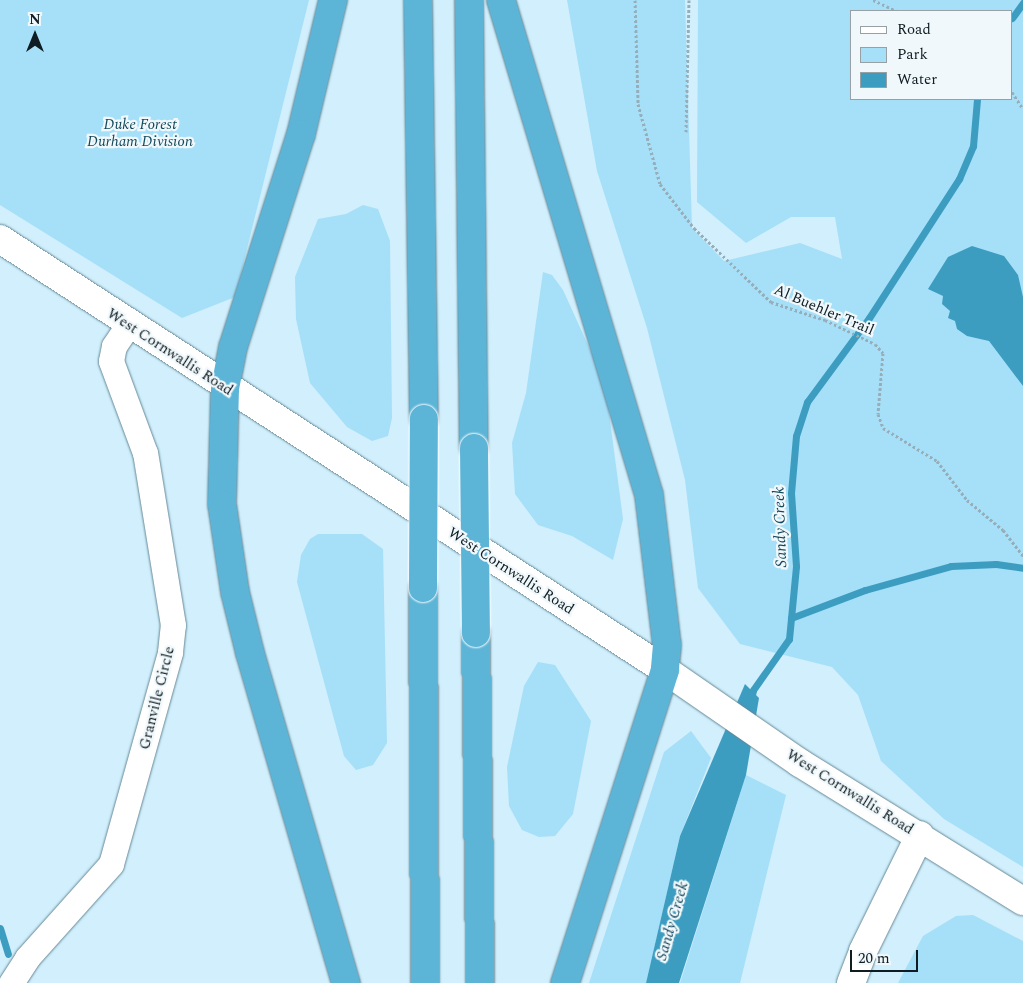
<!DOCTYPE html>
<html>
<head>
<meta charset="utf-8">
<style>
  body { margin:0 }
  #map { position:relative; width:1023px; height:983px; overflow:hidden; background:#d1effc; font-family:Spectral,serif }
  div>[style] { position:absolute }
  .green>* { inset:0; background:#a6dff8 }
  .water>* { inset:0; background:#3d9dc1 }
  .stream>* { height:7px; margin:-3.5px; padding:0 3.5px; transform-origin:3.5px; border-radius:3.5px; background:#3d9dc1 }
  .path>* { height:3px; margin-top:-1.5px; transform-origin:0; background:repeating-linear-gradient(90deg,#95aeb9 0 2.5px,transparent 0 5px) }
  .roads { filter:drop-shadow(0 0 1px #668897) drop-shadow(0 0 1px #668897) }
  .minor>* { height:25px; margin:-12.5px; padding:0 12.5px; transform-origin:12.5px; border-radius:12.5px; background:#fff }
  .tertiary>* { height:28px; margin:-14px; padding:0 14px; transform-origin:14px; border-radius:14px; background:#fff }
  .motorway>* { height:28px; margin:-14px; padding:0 14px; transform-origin:14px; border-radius:14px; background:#5cb4d7 }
  .bridges { filter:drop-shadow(0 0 1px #fff) drop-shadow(0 0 1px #fff) }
  .motorway-bridge>* { height:28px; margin:-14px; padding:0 14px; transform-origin:14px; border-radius:14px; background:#5cb4d7 }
  span { translate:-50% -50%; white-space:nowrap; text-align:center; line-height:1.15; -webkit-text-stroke:4.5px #f1f8fb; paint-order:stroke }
  .park-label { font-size:15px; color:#12485b; font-style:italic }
  .street-label { font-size:15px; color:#0f1d23 }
  .water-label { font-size:16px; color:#12485c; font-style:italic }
  .legend { position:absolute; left:850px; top:10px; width:162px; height:90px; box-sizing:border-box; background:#f1f8fb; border:1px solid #97a0a5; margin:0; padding:6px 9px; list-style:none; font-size:15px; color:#0f1d23 }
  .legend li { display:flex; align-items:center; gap:10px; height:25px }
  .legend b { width:25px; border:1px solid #97a0a5 }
  .north { position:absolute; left:10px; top:10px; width:50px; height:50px; -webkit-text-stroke:4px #f1f8fb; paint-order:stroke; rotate:0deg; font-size:14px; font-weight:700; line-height:20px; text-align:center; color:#0f1d23 }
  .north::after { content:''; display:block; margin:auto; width:18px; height:22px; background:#0f1d23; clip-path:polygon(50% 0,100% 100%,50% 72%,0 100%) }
  .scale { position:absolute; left:850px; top:950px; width:68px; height:22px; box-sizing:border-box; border:2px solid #0f1d23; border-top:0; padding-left:6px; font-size:15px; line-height:18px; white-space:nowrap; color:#0f1d23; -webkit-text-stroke:4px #f1f8fb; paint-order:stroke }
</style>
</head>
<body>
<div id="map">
  <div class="green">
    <div style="clip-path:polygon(0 0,309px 0,235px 297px,182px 318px,0 205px)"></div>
    <div style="clip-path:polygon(evenodd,567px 0,685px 0,692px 228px,724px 261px,800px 243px,842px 259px,835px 217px,791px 217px,746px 243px,697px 202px,698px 0,1023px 0,1023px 867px,944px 819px,881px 761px,858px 695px,832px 667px,740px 644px,698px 588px,685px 480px,647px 328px,597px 171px,567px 0,852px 11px,1012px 11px,1012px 99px,852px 99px,852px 11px)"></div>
    <div style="clip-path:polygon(363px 205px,378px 209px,390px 241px,392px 418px,388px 436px,372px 441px,347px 427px,310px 383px,296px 319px,295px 277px,318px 219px,346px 214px)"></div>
    <div style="clip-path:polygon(543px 272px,552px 275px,563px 290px,598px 367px,608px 405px,623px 519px,613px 560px,572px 536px,538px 525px,515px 494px,512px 443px,526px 393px)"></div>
    <div style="clip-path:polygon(318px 534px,362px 534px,383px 549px,387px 743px,373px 765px,356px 770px,344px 756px,297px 582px,301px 555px,310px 539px)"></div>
    <div style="clip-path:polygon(538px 662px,555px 665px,591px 721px,573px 814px,555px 836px,539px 837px,522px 830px,509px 806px,507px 767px,524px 686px)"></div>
    <div style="clip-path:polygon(691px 731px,711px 758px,680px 836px,646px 983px,589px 983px,664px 752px)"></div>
    <div style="clip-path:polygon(746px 775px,786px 795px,740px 983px,680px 983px)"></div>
    <div style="clip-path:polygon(973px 915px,1023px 941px,1023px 983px,898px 983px,923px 936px,956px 916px)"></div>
  </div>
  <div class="water">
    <div style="clip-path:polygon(972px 246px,1004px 256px,1018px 275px,1023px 297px,1023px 386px,989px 341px,967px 336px,957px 329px,955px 321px,948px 318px,950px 311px,942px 304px,943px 296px,928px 289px,948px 257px)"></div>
    <div style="clip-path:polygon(745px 684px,759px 698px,746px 775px,679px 983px,646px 983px,680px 836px)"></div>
  </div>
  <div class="stream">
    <div style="left:1012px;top:18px;width:19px;rotate:-54deg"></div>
    <div style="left:791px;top:618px;width:79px;rotate:-20.7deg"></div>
    <div style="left:865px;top:590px;width:89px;rotate:-15.6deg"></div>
    <div style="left:951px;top:566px;width:45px;rotate:-2.5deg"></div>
    <div style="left:996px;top:564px;width:27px;rotate:8deg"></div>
    <div style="left:751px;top:699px;width:9px;rotate:-77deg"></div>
    <div style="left:753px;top:690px;width:62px;rotate:-54.8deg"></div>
    <div style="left:789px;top:639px;width:73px;rotate:-84.5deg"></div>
    <div style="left:796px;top:566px;width:73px;rotate:-93.9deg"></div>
    <div style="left:791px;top:493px;width:57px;rotate:-85deg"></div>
    <div style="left:796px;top:436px;width:36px;rotate:-72deg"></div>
    <div style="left:807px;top:402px;width:104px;rotate:-53.6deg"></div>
    <div style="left:869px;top:318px;width:166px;rotate:-57.1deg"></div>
    <div style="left:959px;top:179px;width:36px;rotate:-67deg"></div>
    <div style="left:973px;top:146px;width:47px;rotate:-85.1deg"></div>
    <div style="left:0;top:928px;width:27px;rotate:73deg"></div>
  </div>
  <div class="path">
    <div style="left:635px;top:0;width:104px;rotate:88.3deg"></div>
    <div style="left:638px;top:104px;width:83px;rotate:74.6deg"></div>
    <div style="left:660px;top:184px;width:56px;rotate:52.3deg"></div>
    <div style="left:694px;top:228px;width:107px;rotate:43.9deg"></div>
    <div style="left:771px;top:302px;width:57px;rotate:18.4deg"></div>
    <div style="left:825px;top:320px;width:55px;rotate:25.6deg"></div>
    <div style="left:875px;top:344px;width:12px;rotate:48deg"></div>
    <div style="left:883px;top:353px;width:61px;rotate:94.7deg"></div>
    <div style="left:878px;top:414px;width:15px;rotate:70deg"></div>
    <div style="left:883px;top:428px;width:63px;rotate:31.4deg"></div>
    <div style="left:937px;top:461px;width:49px;rotate:52.4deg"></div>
    <div style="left:967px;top:500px;width:47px;rotate:39.8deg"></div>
    <div style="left:1003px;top:530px;width:33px;rotate:52deg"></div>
    <div style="left:873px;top:0;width:26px;rotate:25deg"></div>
    <div style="left:1012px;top:92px;width:20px;rotate:57deg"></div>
    <div style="left:686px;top:132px;width:132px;rotate:-88.7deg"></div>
  </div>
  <div class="roads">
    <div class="minor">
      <div style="left:11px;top:983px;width:30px;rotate:-57deg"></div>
      <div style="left:27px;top:958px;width:126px;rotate:-48.2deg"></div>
      <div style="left:111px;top:864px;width:220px;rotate:-74.4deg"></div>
      <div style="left:170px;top:652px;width:27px;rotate:-84deg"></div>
      <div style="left:173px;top:625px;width:174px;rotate:-99.2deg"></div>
      <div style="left:145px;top:453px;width:98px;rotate:-110.3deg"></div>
      <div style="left:111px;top:361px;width:15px;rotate:-79deg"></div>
      <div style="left:114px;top:346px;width:25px;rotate:-56deg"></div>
    </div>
    <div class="tertiary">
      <div style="left:0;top:239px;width:792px;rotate:32.95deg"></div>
      <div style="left:665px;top:670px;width:164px;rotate:34.6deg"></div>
      <div style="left:800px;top:763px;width:262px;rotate:31.8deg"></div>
      <div style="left:851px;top:983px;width:34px;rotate:-69deg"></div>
      <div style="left:863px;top:951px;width:129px;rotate:-63.8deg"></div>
    </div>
    <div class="motorway">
      <div style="left:333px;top:0;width:138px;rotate:103.4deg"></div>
      <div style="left:301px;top:134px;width:224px;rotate:107.7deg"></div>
      <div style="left:233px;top:347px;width:42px;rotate:101deg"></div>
      <div style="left:225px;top:388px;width:116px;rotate:91.5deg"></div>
      <div style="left:222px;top:504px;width:89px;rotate:81.6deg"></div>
      <div style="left:235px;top:592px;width:63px;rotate:76.2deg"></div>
      <div style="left:250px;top:653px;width:344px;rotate:73.8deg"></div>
      <div style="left:418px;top:0;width:419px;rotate:89.2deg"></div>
      <div style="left:469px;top:0;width:448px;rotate:89.4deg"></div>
      <div style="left:501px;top:0;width:517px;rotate:73.35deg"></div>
      <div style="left:649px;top:495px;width:151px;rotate:83.2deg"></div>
      <div style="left:667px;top:645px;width:25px;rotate:95deg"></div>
      <div style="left:665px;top:670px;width:329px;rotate:107.7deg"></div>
      <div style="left:423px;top:588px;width:395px;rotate:89.7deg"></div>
      <div style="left:476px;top:633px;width:350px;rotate:89.3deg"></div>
    </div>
  </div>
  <div class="bridges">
    <div class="motorway-bridge">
      <div style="left:474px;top:448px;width:185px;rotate:89.4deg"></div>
      <div style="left:423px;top:588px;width:169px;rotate:-89.7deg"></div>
    </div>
  </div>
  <div class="park-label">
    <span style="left:140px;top:133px">Duke Forest<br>Durham Division</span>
  </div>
  <div class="street-label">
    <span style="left:824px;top:310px;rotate:23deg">Al Buehler Trail</span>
    <span style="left:170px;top:352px;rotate:33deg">West Cornwallis Road</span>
    <span style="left:511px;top:571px;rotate:33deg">West Cornwallis Road</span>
    <span style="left:157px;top:698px;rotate:-76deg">Granville Circle</span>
    <span style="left:850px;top:792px;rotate:32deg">West Cornwallis Road</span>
  </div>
  <div class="water-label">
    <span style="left:780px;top:527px;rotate:-92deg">Sandy Creek</span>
    <span style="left:672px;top:921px;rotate:-74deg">Sandy Creek</span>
  </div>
  <ul class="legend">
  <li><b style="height:6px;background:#fff"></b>Road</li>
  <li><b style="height:14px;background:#a6dff8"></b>Park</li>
  <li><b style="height:14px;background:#3d9dc1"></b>Water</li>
  </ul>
  <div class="north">N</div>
  <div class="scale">20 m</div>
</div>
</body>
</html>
